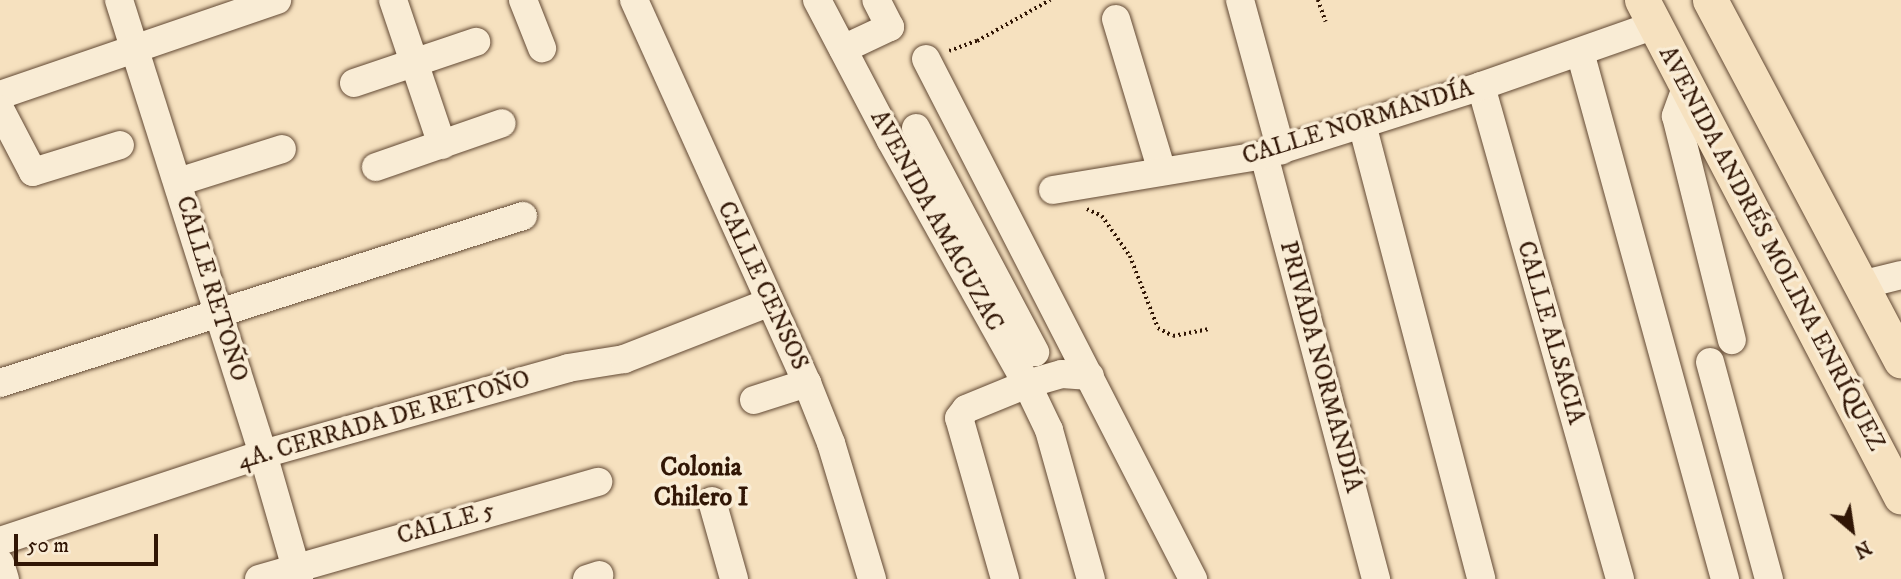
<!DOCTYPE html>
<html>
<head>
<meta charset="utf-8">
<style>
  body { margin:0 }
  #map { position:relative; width:1901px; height:579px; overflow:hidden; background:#f6e1bf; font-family:"IM FELL DW Pica",serif }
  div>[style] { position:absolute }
  .path>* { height:3.5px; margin-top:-1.75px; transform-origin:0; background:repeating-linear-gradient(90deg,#311605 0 2px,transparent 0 5.5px) }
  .roads { filter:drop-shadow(0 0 2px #624934) drop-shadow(0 0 2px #624934) }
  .minor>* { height:28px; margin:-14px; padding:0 14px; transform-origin:14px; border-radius:14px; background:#f9ecd5 }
  .major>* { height:35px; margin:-17.5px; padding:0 17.5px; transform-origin:17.5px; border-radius:17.5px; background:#f6e1bf }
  span { translate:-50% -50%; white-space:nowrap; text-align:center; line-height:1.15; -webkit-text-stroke:7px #f9ecd5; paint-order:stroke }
  .street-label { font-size:24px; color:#311605 }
  .neighbourhood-label { font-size:26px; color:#311605; font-weight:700 }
  .north { position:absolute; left:1817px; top:495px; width:70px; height:70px; -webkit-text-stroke:5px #f9ecd5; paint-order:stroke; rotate:151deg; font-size:19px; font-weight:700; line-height:28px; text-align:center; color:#311605 }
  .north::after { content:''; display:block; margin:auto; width:24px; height:32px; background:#311605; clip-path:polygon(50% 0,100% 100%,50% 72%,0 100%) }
  .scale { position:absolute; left:14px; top:534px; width:144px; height:32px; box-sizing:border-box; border:4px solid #311605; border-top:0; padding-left:9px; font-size:21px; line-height:24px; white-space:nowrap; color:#311605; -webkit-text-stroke:5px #f9ecd5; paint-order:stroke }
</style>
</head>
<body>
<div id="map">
  <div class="path">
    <div style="left:1318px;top:0;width:23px;rotate:70deg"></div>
    <div style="left:949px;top:51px;width:30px;rotate:-20deg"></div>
    <div style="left:977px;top:41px;width:84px;rotate:-29.3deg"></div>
    <div style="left:1087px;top:209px;width:17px;rotate:25deg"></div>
    <div style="left:1102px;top:216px;width:49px;rotate:55deg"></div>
    <div style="left:1130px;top:256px;width:77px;rotate:68.7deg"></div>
    <div style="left:1158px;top:328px;width:17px;rotate:28deg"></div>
    <div style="left:1173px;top:336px;width:38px;rotate:-11deg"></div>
  </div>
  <div class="roads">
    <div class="minor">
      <div style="left:119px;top:0;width:476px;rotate:72.4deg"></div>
      <div style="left:263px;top:454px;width:130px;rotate:73.9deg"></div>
      <div style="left:393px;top:0;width:153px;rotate:71.3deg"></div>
      <div style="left:523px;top:0;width:52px;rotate:68.4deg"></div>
      <div style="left:634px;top:0;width:420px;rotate:65.7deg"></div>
      <div style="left:807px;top:383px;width:65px;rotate:68.2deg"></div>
      <div style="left:831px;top:443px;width:142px;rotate:73.2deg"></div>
      <div style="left:817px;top:0;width:159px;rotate:62.3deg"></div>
      <div style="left:891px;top:141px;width:278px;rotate:60.8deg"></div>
      <div style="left:1027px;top:384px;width:51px;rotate:64.4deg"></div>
      <div style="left:1049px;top:430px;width:155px;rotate:74.3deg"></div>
      <div style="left:1240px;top:0;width:156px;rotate:74.7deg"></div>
      <div style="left:1116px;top:19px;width:159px;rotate:73.2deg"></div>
      <div style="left:843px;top:49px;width:52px;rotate:-25.1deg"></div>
      <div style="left:890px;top:27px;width:30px;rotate:-117deg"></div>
      <div style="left:1580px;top:52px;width:547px;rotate:74.62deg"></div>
      <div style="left:926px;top:59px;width:585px;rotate:62.82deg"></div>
      <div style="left:354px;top:83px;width:129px;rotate:-18.6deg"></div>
      <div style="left:1687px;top:85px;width:33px;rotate:110deg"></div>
      <div style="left:1676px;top:116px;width:231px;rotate:76deg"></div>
      <div style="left:1481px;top:86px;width:512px;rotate:74.25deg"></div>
      <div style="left:0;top:95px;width:293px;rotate:-18.9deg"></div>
      <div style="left:0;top:109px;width:71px;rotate:62.4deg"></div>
      <div style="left:33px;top:172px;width:91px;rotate:-17.2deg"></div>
      <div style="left:1362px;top:124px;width:470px;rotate:75.3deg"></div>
      <div style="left:916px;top:128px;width:254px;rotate:62deg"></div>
      <div style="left:1264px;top:155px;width:439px;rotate:75.2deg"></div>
      <div style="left:376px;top:167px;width:133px;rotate:-19.2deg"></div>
      <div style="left:178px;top:182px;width:109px;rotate:-17.6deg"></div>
      <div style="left:1053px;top:190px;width:214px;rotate:-9.4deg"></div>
      <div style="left:1264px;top:155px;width:228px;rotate:-17.6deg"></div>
      <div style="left:1481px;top:86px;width:184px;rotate:-19.3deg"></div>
      <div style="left:1861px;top:285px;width:41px;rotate:-14deg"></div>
      <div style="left:1710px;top:362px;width:225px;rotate:74.8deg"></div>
      <div style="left:0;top:383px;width:549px;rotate:-17.71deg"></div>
      <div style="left:754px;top:400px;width:56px;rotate:-17.8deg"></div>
      <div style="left:712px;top:501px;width:81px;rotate:74.2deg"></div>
      <div style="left:0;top:541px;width:277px;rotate:-18.3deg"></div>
      <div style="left:263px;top:454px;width:317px;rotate:-15.7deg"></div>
      <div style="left:568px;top:368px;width:57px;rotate:-9.1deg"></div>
      <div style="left:624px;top:359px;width:155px;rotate:-21.3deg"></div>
      <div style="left:0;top:563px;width:17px;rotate:73deg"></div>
      <div style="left:259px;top:579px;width:353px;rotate:-16deg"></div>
      <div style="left:587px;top:579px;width:13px;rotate:-18deg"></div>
      <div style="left:1005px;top:579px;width:167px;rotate:-105.9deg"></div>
      <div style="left:959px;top:418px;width:11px;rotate:-52deg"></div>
      <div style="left:966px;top:409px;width:66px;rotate:-22.3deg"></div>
      <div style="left:1027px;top:384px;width:36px;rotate:-16deg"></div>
      <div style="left:1062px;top:374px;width:28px;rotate:4deg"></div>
    </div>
    <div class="major">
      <div style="left:1642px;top:0;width:560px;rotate:62.47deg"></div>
      <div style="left:1710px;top:0;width:408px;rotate:62.1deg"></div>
    </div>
  </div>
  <div class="street-label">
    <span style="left:1358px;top:123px;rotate:-17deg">CALLE NORMANDÍA</span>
    <span style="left:936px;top:221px;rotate:61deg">AVENIDA AMACUZAC</span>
    <span style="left:1771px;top:249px;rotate:62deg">AVENIDA ANDRÉS MOLINA ENRÍQUEZ</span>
    <span style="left:762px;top:286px;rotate:65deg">CALLE CENSOS</span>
    <span style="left:211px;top:289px;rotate:73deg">CALLE RETOÑO</span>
    <span style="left:1550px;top:333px;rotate:74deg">CALLE ALSACIA</span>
    <span style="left:1320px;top:367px;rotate:75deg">PRIVADA NORMANDÍA</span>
    <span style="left:384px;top:421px;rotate:-16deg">4A. CERRADA DE RETOÑO</span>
    <span style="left:446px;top:524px;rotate:-16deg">CALLE 5</span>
  </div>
  <div class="neighbourhood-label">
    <span style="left:701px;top:483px">Colonia<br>Chilero I</span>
  </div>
  <div class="north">N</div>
  <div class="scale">50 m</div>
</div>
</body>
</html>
